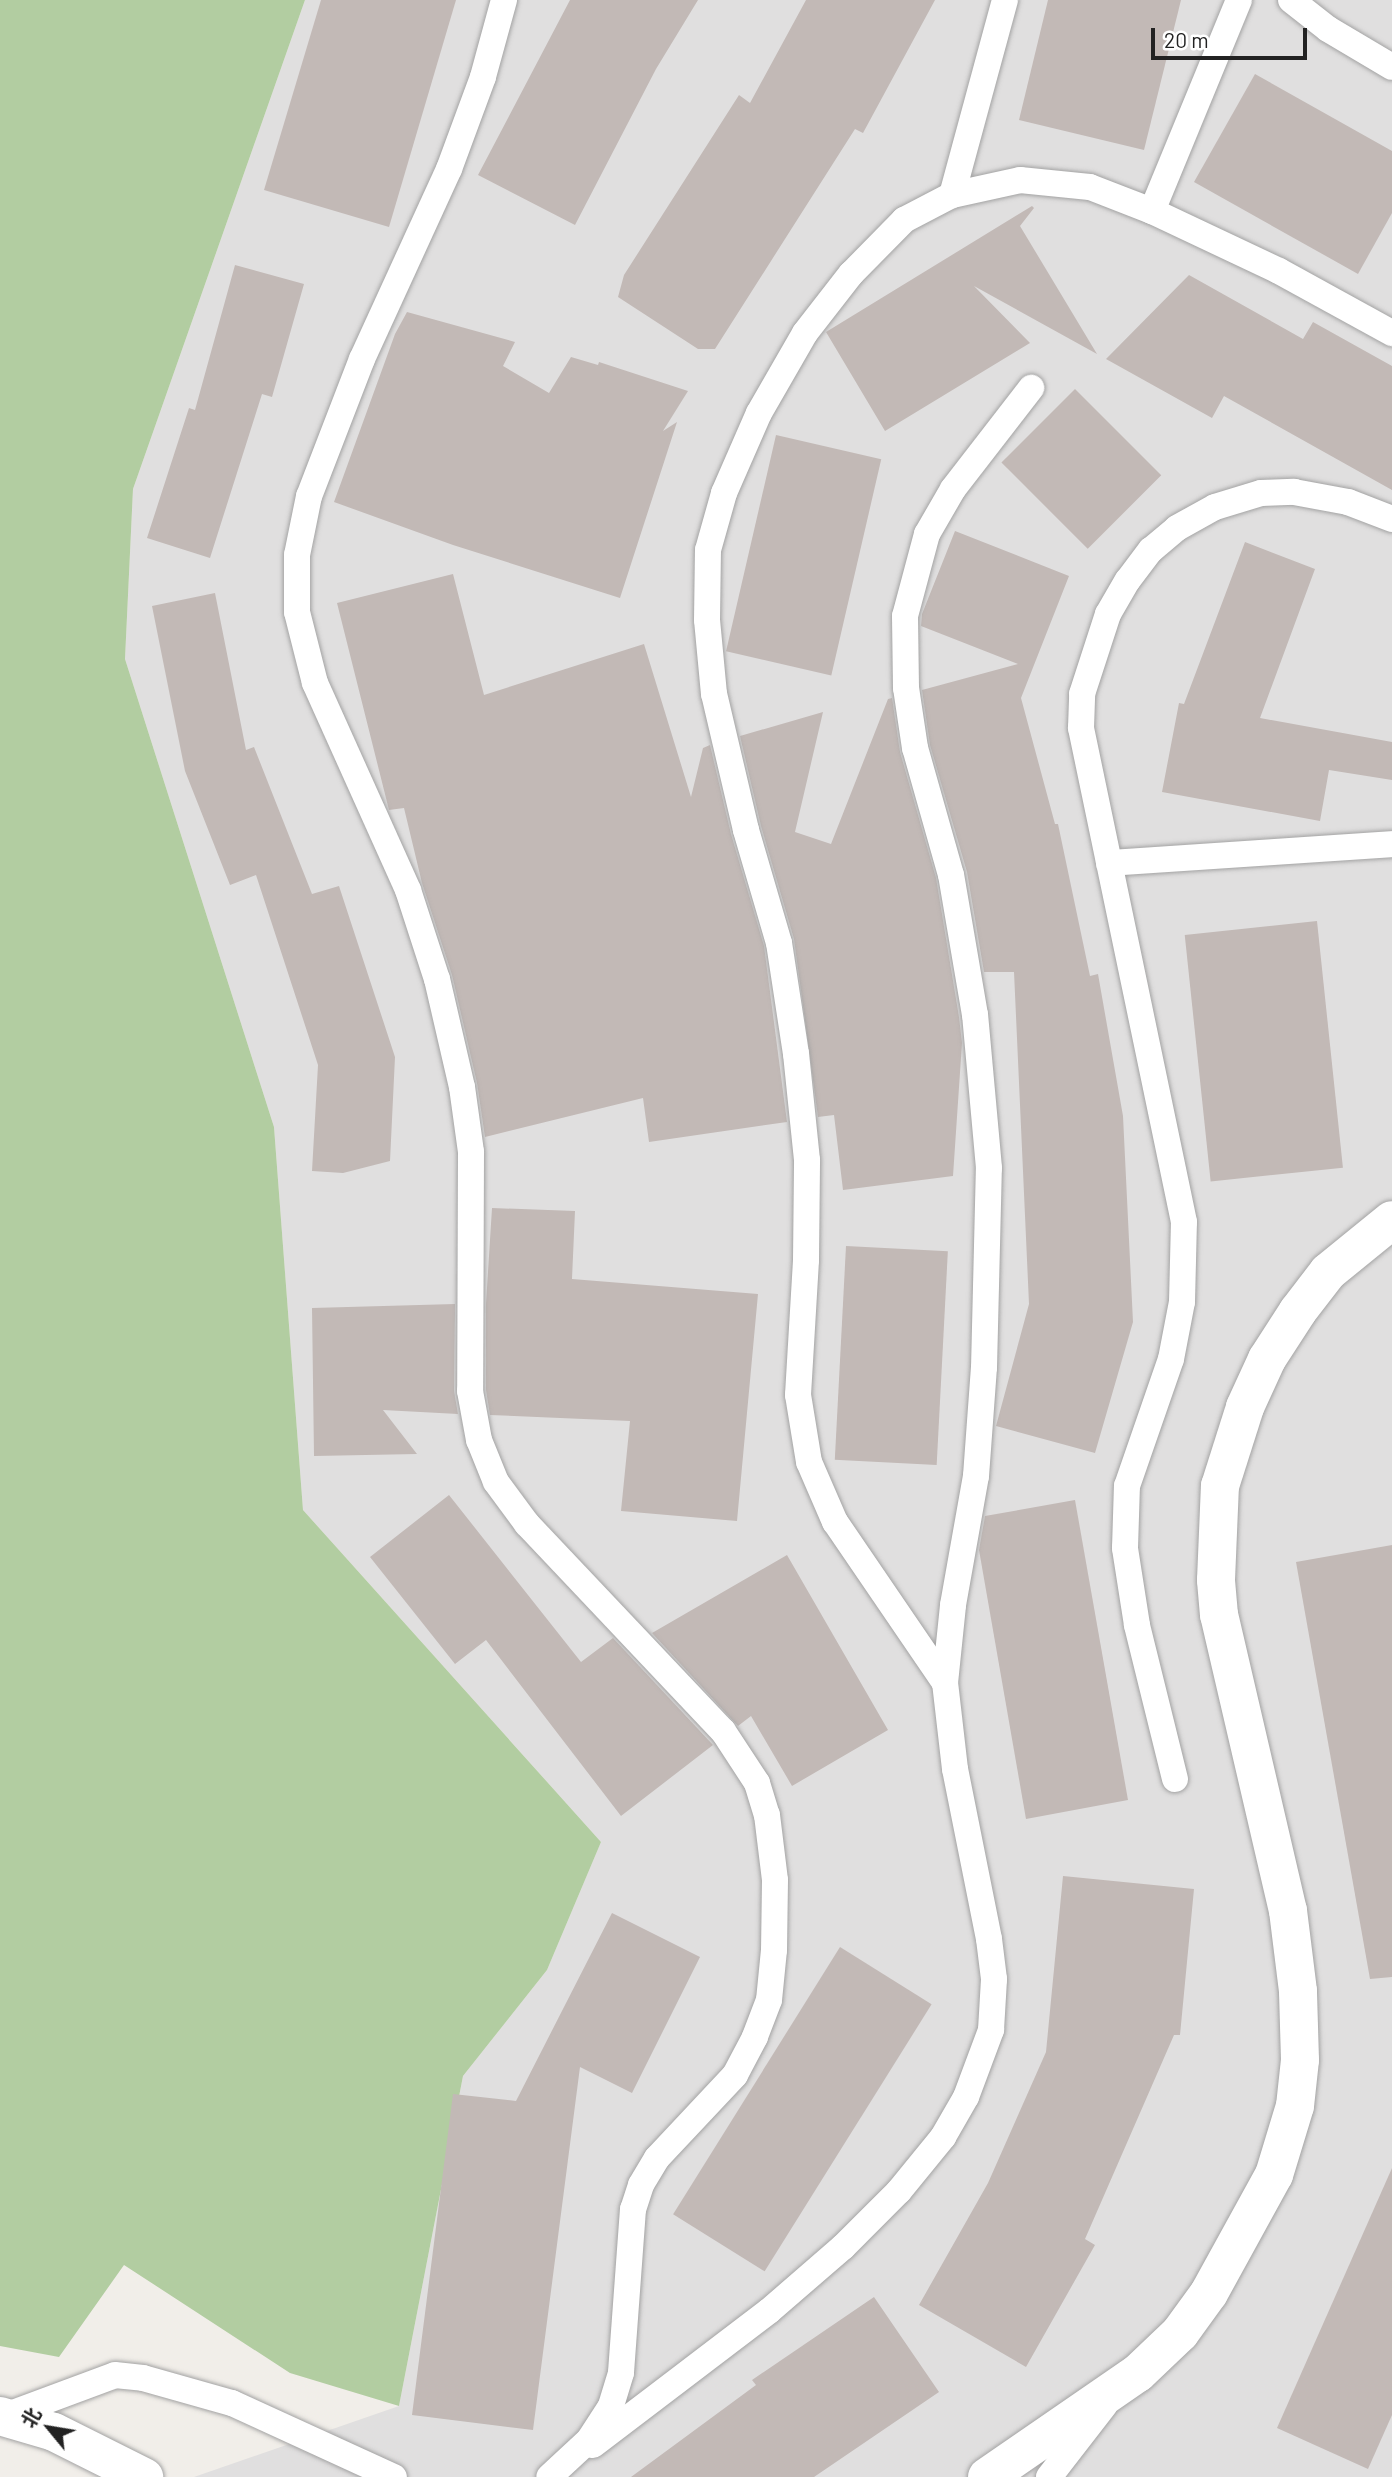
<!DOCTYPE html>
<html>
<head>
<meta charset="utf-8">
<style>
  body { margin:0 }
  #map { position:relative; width:1392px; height:2477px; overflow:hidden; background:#f1eee9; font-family:Barlow,"Noto Sans SC",sans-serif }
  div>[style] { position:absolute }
  .residential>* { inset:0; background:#e0dfdf }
  .forest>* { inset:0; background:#b2cda1 }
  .building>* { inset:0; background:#c2b9b6; transform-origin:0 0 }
  .roads { filter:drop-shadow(0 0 2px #a3a3a3) drop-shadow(0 0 2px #a3a3a3) }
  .service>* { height:26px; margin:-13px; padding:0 13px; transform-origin:13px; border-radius:13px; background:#fff }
  .minor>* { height:38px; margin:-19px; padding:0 19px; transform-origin:19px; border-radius:19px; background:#fff }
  span { translate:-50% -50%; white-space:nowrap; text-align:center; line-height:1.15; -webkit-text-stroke:5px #fff; paint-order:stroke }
  .north { position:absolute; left:14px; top:2393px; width:70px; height:70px; -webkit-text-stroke:5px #fff; paint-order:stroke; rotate:300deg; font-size:19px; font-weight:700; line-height:28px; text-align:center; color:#222 }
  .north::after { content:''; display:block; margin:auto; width:24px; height:32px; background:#222; clip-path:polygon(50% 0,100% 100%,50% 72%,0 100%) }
  .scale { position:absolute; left:1151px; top:28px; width:156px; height:32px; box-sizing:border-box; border:4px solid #222; border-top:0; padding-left:9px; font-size:21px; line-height:24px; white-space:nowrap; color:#222; -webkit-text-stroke:5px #fff; paint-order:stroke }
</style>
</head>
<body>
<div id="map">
  <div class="residential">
    <div style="clip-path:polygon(305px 0,1392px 0,1392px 2477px,194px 2477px,399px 2406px,463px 2076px,547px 1970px,601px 1842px,303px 1510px,274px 1127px,125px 659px,133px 489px)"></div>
  </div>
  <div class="forest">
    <div style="clip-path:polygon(0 0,305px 0,133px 489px,125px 659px,274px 1127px,303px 1510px,601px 1842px,547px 1970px,463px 2076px,399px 2406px,290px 2373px,124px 2265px,59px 2357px,0 2346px)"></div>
  </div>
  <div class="building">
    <div style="clip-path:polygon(321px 0,456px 0,389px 227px,264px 190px)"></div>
    <div style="clip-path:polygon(570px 0,698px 0,656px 69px,575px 225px,478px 175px)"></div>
    <div style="clip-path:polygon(806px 0,935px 0,863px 133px,855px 129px,715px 349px,698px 349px,618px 297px,624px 275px,739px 95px,750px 103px)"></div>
    <div style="clip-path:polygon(1048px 0,1181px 0,1144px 150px,1019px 120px)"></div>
    <div style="clip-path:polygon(1255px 74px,1392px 151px,1392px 213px,1358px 274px,1194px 182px)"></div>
    <div style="clip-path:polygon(1032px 206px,1034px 208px,1020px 226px,1097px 354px,974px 286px,1030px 343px,885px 431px,826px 332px)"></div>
    <div style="clip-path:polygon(235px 265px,304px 284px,272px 397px,262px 394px,210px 558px,147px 538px,189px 408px,195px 410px)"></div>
    <div style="clip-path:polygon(1189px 275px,1303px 339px,1313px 322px,1392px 366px,1392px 490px,1224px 396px,1212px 418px,1106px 359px)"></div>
    <div style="clip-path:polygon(407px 312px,515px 342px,503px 366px,549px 393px,571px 357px,598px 365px,599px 362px,688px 391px,663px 431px,677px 422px,620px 598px,453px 545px,334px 502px,395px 334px)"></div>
    <div style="left:1075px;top:389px;width:122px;height:104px;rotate:45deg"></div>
    <div style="left:776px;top:435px;width:108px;height:222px;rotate:13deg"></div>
    <div style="clip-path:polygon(955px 531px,1069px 576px,1021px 698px,1055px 824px,1058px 824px,1090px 976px,1098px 974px,1123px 1116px,1133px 1322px,1095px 1453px,996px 1426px,1029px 1304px,1014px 972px,984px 972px,967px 872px,930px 745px,922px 690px,1018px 664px,921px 626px,922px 614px)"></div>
    <div style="clip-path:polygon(1245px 542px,1315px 569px,1260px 718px,1392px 742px,1392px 780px,1329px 770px,1320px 821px,1162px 792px,1179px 703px,1184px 704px)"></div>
    <div style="clip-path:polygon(453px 574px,484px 695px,644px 644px,691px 797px,703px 748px,710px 745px,731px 834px,764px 946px,787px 1122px,649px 1142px,643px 1098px,485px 1137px,477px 1083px,452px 975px,422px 883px,404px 808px,389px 810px,337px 603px)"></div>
    <div style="clip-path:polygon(215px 593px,246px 750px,254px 747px,312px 894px,339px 886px,395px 1057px,390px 1161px,343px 1173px,312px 1171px,318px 1065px,256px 875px,230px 885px,185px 771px,152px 606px)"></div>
    <div style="clip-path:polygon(892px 698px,900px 752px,936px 878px,959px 1017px,962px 1043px,953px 1176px,843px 1190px,834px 1115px,818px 1117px,794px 939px,761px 826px,740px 736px,823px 712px,795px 832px,831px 844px,888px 699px)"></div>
    <div style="left:1317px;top:921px;width:248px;height:133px;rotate:84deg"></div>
    <div style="clip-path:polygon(492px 1208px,575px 1211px,572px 1279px,758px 1294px,737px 1521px,621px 1511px,630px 1421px,490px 1415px,486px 1390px,486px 1304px)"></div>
    <div style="left:846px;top:1246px;width:102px;height:214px;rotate:3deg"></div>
    <div style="clip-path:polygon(455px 1304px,454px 1391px,458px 1414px,383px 1410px,417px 1454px,314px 1456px,312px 1308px)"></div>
    <div style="clip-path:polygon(449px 1495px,581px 1662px,613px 1638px,713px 1745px,621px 1816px,486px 1640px,455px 1664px,370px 1557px)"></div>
    <div style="clip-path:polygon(1075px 1500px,1128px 1800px,1026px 1819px,979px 1550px,985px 1516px)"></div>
    <div style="clip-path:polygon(1392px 1545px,1392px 1977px,1370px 1979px,1296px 1562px)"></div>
    <div style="clip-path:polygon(787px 1555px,888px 1730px,792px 1786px,751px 1716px,738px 1726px,652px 1633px)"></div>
    <div style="clip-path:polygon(1063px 1876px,1194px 1889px,1180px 2035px,1174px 2035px,1085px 2239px,1095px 2245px,1026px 2367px,919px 2305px,988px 2183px,1046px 2052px)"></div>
    <div style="clip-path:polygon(612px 1913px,700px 1957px,632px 2093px,580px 2067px,533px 2430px,412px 2415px,453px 2094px,516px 2101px)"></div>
    <div style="left:840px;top:1947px;width:108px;height:315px;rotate:32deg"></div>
    <div style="clip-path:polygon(1392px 2168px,1392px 2415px,1368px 2469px,1277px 2428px)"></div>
    <div style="clip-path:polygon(874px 2297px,939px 2392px,814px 2477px,631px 2477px,756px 2385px,752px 2380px)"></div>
  </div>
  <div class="roads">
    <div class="service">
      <div style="left:504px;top:0;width:80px;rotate:105.3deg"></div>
      <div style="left:483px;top:77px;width:98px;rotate:110.3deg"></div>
      <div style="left:449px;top:169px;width:209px;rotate:114.6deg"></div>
      <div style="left:362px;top:359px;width:147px;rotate:111.1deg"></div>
      <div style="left:309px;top:496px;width:60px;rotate:101.5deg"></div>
      <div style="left:297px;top:555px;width:57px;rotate:90deg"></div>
      <div style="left:297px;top:612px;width:73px;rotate:75.8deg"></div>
      <div style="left:315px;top:683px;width:227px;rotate:65.8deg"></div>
      <div style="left:408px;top:890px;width:94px;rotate:72deg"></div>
      <div style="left:437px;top:979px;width:111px;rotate:77deg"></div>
      <div style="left:462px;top:1087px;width:66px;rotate:82.1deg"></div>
      <div style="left:471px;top:1152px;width:239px;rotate:90.2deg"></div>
      <div style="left:470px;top:1391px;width:50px;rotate:79.6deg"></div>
      <div style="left:479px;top:1440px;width:45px;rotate:68deg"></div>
      <div style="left:496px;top:1482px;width:52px;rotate:53.6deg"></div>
      <div style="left:527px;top:1524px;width:285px;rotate:46.6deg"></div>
      <div style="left:723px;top:1731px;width:62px;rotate:56.8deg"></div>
      <div style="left:757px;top:1783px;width:34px;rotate:73deg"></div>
      <div style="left:767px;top:1815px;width:65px;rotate:83deg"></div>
      <div style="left:775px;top:1880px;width:70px;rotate:90.8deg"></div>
      <div style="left:774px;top:1950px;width:50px;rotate:95.7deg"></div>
      <div style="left:769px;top:2000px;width:40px;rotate:111deg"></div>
      <div style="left:755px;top:2037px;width:43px;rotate:117.8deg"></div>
      <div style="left:735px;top:2075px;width:114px;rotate:133.2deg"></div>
      <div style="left:657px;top:2158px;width:31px;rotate:121deg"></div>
      <div style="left:641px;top:2185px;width:25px;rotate:108deg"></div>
      <div style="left:633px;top:2209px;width:164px;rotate:94.2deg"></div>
      <div style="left:621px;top:2373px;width:34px;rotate:107deg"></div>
      <div style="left:611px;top:2406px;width:40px;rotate:122.9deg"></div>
      <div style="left:589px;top:2440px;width:54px;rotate:137.2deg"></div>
      <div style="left:1291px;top:0;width:47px;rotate:38.1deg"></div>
      <div style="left:1328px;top:29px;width:74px;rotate:30.7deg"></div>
      <div style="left:952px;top:195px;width:202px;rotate:-74.8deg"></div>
      <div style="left:1152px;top:211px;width:228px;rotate:-67.6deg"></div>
      <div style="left:1109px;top:863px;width:284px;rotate:-3.8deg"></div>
      <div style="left:945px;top:1683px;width:195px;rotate:-124.3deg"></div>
      <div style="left:835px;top:1522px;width:65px;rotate:-113.4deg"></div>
      <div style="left:809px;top:1462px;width:68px;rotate:-99.3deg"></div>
      <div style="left:798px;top:1395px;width:135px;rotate:-86.6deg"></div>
      <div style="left:806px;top:1260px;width:100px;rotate:-89.4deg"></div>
      <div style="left:807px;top:1160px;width:107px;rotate:-95.9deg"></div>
      <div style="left:796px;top:1054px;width:112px;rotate:-98.7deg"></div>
      <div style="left:779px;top:943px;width:118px;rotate:-106.3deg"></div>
      <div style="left:746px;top:830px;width:140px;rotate:-103.2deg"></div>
      <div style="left:714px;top:694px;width:74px;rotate:-95.4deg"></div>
      <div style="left:707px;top:620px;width:70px;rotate:-89.2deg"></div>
      <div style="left:708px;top:550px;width:59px;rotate:-74.3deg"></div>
      <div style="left:724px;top:493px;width:87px;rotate:-66.4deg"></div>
      <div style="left:759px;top:413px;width:92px;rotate:-60.1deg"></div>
      <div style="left:805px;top:333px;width:75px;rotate:-52.1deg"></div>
      <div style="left:851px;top:274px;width:76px;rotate:-45.5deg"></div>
      <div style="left:904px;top:220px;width:54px;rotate:-27.5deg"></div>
      <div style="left:952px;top:195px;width:70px;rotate:-12.4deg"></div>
      <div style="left:1020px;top:180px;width:70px;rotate:5.7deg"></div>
      <div style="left:1090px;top:187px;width:66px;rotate:21.2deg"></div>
      <div style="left:1152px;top:211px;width:140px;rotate:25.3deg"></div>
      <div style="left:1279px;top:271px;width:129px;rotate:28.8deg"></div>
      <div style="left:1175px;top:1779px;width:159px;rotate:-103.9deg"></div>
      <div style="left:1137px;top:1625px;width:78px;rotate:-98.9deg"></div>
      <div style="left:1125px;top:1548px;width:62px;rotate:-88.2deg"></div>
      <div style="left:1127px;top:1486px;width:134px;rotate:-70.9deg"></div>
      <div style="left:1171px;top:1359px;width:58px;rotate:-79.1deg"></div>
      <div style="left:1182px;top:1302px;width:80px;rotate:-88.6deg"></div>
      <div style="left:1184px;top:1222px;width:505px;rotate:-101.78deg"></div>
      <div style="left:1081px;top:728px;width:34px;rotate:-88deg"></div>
      <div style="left:1082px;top:694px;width:84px;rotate:-72deg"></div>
      <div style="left:1108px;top:614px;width:39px;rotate:-60deg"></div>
      <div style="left:1128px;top:580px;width:38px;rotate:-53deg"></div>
      <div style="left:1151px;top:550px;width:34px;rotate:-40deg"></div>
      <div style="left:1177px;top:528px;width:43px;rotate:-28.9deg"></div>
      <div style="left:1215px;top:507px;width:48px;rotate:-16.9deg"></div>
      <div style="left:1261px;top:493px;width:33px;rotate:-2deg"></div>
      <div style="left:1294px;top:492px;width:55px;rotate:10.5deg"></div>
      <div style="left:1348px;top:502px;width:47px;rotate:21.1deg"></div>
      <div style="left:5px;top:2416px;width:117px;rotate:-20.4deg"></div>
      <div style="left:115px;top:2375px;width:28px;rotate:6deg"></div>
      <div style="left:143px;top:2378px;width:92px;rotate:15.7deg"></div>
      <div style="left:232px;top:2403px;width:178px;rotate:24.6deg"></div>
      <div style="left:593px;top:2445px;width:221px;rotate:-37.3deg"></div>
      <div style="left:769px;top:2311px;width:98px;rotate:-40.9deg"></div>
      <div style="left:843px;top:2247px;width:79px;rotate:-45deg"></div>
      <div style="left:899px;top:2191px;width:70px;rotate:-50.8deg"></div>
      <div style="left:943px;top:2137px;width:46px;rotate:-60.1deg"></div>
      <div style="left:966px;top:2097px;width:72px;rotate:-69.5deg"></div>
      <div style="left:991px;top:2030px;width:51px;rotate:-86.6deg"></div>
      <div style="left:994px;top:1979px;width:40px;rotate:-97.1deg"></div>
      <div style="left:989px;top:1939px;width:173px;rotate:-101.3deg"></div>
      <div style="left:955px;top:1769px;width:87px;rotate:-96.6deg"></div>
      <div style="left:945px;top:1683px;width:78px;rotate:-84.1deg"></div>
      <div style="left:953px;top:1605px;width:131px;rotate:-79.9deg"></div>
      <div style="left:976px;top:1476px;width:108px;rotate:-85.8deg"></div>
      <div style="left:984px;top:1368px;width:200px;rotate:-88.6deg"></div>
      <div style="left:989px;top:1168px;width:154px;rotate:-95.2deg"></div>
      <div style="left:975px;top:1015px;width:142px;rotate:-99.7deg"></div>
      <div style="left:951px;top:875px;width:132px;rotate:-105.8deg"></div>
      <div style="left:915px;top:748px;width:61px;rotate:-98.5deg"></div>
      <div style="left:906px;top:688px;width:72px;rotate:-90.8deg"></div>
      <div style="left:905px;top:616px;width:85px;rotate:-75deg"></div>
      <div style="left:927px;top:534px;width:52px;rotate:-60deg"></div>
      <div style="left:953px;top:489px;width:128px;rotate:-52.3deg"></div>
      <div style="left:1049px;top:2477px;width:90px;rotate:-52.2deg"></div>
    </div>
    <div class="minor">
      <div style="left:0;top:2416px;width:56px;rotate:16.5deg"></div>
      <div style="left:54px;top:2432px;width:101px;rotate:26.6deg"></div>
      <div style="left:987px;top:2477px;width:183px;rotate:-34.6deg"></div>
      <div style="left:1138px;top:2373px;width:58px;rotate:-43.6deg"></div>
      <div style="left:1180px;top:2333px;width:49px;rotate:-54.1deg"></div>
      <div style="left:1209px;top:2293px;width:135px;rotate:-61.2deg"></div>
      <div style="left:1274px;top:2175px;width:72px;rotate:-73.1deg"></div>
      <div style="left:1295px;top:2106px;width:46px;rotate:-83.8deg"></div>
      <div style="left:1300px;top:2060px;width:69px;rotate:-91.7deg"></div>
      <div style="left:1298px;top:1991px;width:81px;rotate:-97.1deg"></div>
      <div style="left:1288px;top:1911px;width:304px;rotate:-103.1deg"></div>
      <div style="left:1219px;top:1615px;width:35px;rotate:-95deg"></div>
      <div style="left:1216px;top:1580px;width:94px;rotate:-87.6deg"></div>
      <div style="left:1220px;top:1486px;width:83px;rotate:-72.4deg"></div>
      <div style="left:1245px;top:1407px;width:53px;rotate:-65.4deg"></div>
      <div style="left:1267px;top:1359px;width:57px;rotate:-57.1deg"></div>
      <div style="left:1298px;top:1311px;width:49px;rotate:-52.4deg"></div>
      <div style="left:1328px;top:1272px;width:82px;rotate:-39.1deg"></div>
    </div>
  </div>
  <div class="north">北</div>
  <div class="scale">20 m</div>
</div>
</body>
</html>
